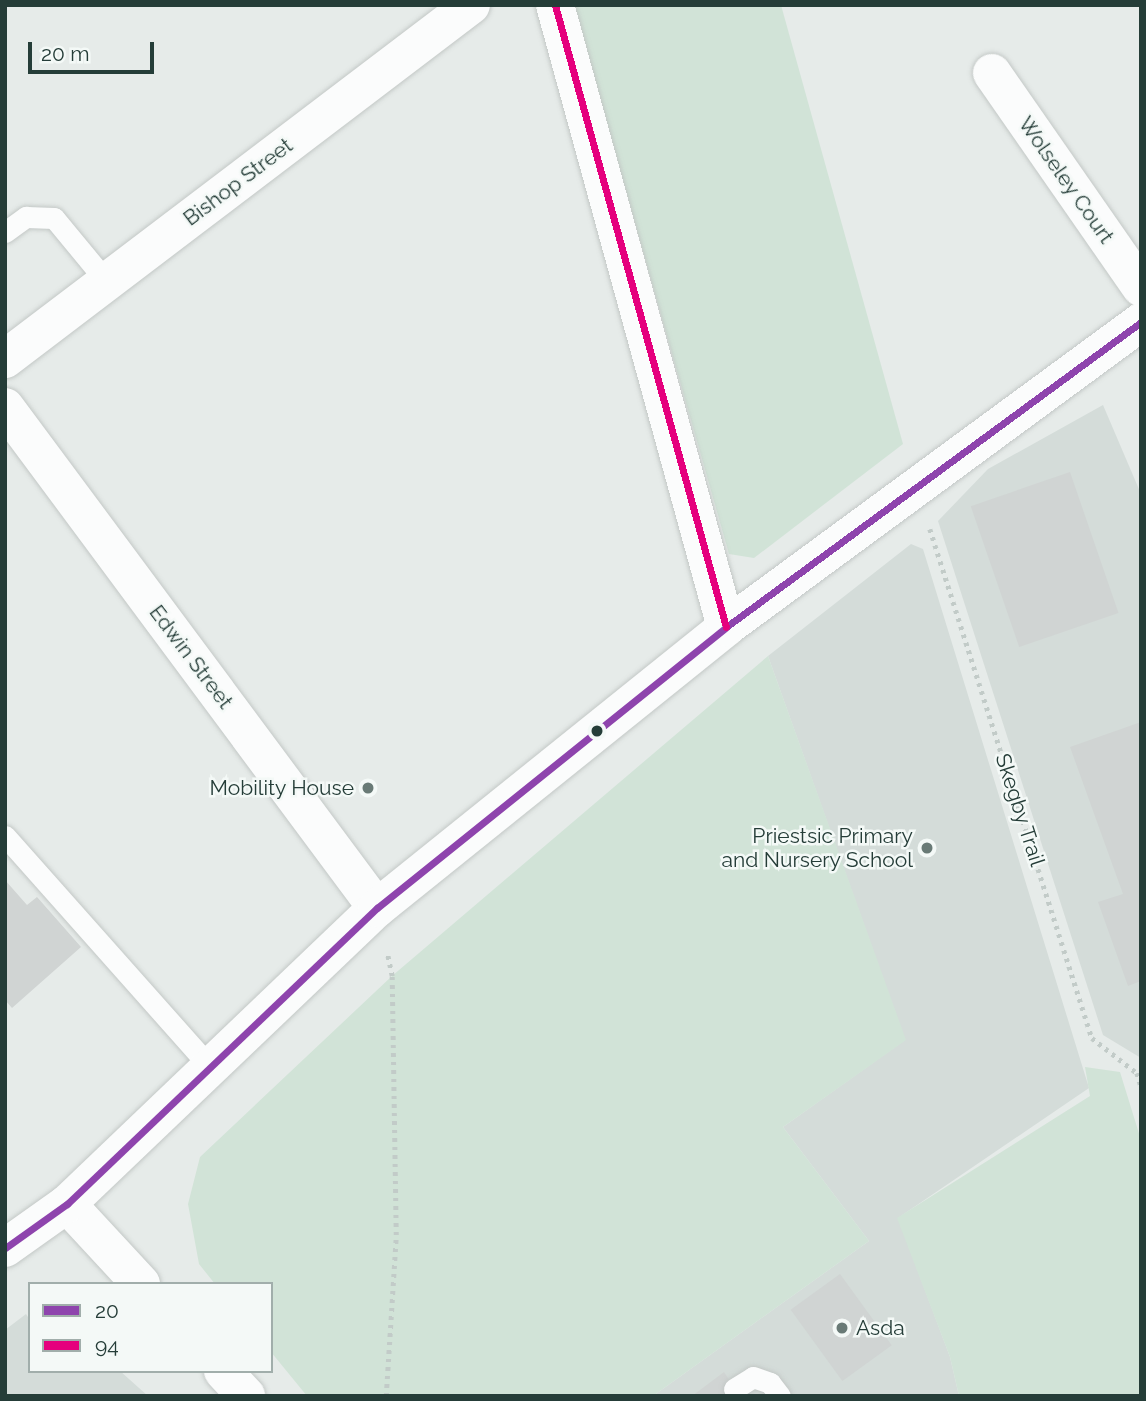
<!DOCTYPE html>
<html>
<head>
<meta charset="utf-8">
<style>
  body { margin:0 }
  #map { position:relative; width:1146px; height:1401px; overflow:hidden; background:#e6ebe9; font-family:Raleway,sans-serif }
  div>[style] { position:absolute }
  .built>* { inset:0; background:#d4dcd9 }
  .green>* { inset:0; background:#d1e3d7 }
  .building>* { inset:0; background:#d0d4d3; transform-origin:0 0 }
  .path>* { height:4.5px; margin-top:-2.25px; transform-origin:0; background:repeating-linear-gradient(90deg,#c2cbc8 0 3.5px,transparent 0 8.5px) }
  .roads { filter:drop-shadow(0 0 2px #c3c8c6) drop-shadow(0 0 2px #c3c8c6) }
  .lane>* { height:21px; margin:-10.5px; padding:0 10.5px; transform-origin:10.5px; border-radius:10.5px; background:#fbfcfc }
  .street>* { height:38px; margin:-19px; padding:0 19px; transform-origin:19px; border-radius:19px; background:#fbfcfc }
  .secondary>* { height:38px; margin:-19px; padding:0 19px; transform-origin:19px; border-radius:19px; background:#fbfcfc }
  .bus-1>* { height:7px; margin:-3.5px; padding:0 3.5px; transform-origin:3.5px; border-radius:3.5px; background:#8e44ad }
  .bus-2>* { height:7px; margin:-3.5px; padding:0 3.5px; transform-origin:3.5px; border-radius:3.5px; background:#e5007d }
  .dots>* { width:19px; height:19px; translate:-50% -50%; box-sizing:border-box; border:4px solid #f4f9f7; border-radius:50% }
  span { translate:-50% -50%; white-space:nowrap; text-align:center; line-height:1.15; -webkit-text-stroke:5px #f4f9f7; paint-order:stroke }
  .street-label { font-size:21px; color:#253d38 }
  .poi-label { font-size:21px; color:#253d38 }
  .right { translate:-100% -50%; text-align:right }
  .left { translate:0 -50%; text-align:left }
  .frame { position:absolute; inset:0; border:7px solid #253d38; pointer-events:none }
  .legend { position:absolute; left:28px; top:1282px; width:245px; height:91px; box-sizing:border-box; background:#f4f9f7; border:2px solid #a1aeab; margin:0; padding:9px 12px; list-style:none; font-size:21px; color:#253d38 }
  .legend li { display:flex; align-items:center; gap:14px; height:35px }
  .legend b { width:35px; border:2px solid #a1aeab }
  .scale { position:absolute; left:28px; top:42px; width:126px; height:32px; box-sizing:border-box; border:4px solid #253d38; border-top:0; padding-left:9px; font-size:21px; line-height:24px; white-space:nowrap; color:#253d38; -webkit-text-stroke:5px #f4f9f7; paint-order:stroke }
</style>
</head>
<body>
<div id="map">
  <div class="built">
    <div style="clip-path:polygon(1103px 405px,1141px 494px,1141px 1058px,1103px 1035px,938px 521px,988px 469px)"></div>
    <div style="clip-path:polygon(911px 544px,923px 549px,1089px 1088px,898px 1218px,950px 1357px,959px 1396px,653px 1396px,869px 1241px,783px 1127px,905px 1040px,768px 656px)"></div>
    <div style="clip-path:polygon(26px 1314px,30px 1320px,30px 1371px,120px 1371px,148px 1396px,5px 1396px,5px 1330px)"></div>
  </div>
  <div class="green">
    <div style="clip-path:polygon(573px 5px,781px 5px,903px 444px,754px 558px,729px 554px)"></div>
    <div style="clip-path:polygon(768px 656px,906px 1040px,783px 1127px,869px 1241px,653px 1396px,307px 1396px,271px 1352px,271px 1284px,215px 1284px,199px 1264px,188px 1204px,200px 1157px,392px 976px)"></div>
    <div style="clip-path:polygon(1085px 1067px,1120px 1072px,1141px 1140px,1141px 1396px,959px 1396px,950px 1357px,897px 1218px,1090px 1096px)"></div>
  </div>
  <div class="building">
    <div style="left:1070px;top:472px;width:149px;height:105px;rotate:71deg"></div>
    <div style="clip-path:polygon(1141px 722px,1141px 981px,1128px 986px,1098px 902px,1123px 894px,1070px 747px)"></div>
    <div style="clip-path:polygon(5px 880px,27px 905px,37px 897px,81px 947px,12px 1008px,5px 1000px)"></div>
    <div style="left:840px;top:1274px;width:88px;height:61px;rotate:54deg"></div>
    <div style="clip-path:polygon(724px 1372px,740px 1396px,692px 1396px)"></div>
  </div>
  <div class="path">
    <div style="left:930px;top:529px;width:534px;rotate:72.35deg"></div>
    <div style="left:1092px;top:1038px;width:57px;rotate:37.9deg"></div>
    <div style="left:1137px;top:1073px;width:14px;rotate:73deg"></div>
    <div style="left:386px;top:1396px;width:161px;rotate:-86.4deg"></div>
    <div style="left:396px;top:1235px;width:259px;rotate:-90.9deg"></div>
    <div style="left:392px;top:976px;width:24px;rotate:-102deg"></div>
  </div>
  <div class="roads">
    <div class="lane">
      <div style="left:5px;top:232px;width:26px;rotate:-36deg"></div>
      <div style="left:26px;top:217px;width:28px;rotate:2deg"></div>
      <div style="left:54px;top:218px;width:83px;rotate:50.4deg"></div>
      <div style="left:5px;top:836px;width:309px;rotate:48.4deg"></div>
      <div style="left:734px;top:1389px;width:22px;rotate:-32deg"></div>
      <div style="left:753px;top:1377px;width:18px;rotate:19deg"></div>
      <div style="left:770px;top:1383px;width:16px;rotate:52deg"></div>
    </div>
    <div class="street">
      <div style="left:555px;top:5px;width:645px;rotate:74.63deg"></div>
      <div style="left:992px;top:73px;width:261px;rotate:55.2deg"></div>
      <div style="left:5px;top:359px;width:585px;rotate:-37.22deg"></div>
      <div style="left:5px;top:407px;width:624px;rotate:53.41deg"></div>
    </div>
    <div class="secondary">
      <div style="left:67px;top:1204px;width:109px;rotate:47.2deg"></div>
      <div style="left:5px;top:1248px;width:76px;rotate:-35.4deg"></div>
      <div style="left:67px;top:1204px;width:429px;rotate:-43.7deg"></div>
      <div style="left:377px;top:908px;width:448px;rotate:-38.8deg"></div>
      <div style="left:726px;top:627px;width:515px;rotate:-36.31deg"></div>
      <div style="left:223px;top:1371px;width:34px;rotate:47deg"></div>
    </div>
  </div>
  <div class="bus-1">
    <div style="left:5px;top:1248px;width:76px;rotate:-35.4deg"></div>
    <div style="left:67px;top:1204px;width:429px;rotate:-43.7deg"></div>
    <div style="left:377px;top:908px;width:448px;rotate:-38.8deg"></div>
    <div style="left:726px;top:627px;width:515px;rotate:-36.31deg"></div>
  </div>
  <div class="bus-2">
    <div style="left:555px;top:5px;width:645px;rotate:74.63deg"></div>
  </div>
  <div class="dots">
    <div style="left:597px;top:731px;background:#253d38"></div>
    <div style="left:368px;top:788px;background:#697a76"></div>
    <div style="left:927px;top:848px;background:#697a76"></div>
    <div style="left:842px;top:1328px;background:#697a76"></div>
  </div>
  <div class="street-label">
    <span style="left:1066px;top:180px;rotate:55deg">Wolseley Court</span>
    <span style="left:238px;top:182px;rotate:-37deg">Bishop Street</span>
    <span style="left:191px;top:657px;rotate:53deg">Edwin Street</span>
    <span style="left:1020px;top:810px;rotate:72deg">Skegby Trail</span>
  </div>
  <div class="poi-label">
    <span class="right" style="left:354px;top:788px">Mobility House</span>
    <span class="right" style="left:913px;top:848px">Priestsic Primary<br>and Nursery School</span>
    <span class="left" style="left:856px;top:1328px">Asda</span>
  </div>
  <div class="frame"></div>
  <ul class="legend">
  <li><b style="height:9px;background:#8e44ad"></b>20</li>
  <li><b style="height:9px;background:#e5007d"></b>94</li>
  </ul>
  <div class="scale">20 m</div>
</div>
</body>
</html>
